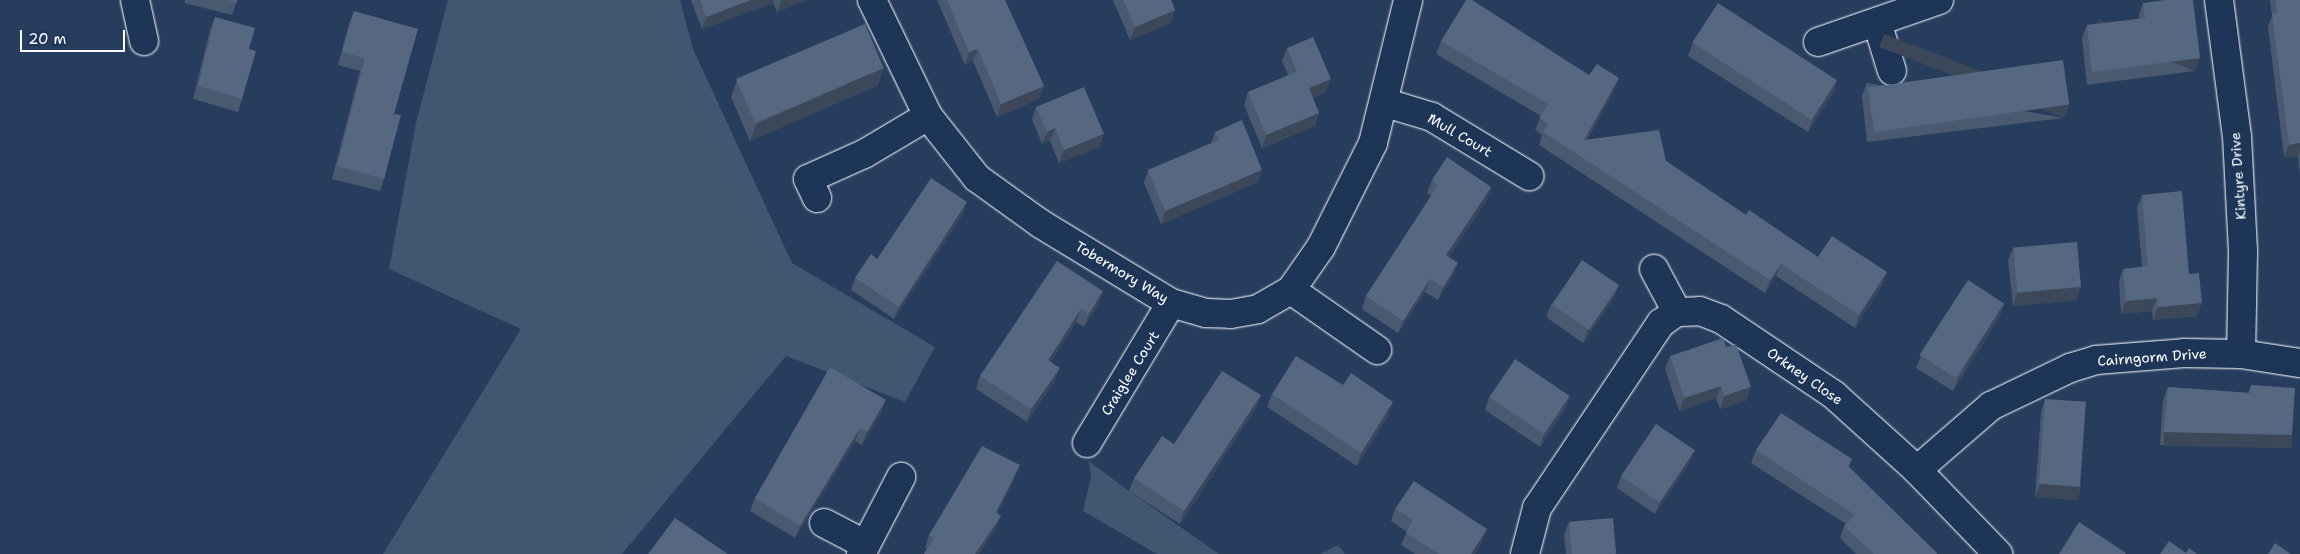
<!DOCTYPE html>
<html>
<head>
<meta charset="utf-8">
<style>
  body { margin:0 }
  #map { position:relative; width:2300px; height:554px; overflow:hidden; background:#263d5e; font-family:"Shantell Sans",sans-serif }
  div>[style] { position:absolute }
  .green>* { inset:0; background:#425672 }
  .roads { filter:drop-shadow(0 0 1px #fff) drop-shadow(0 0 1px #fff) }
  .minor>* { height:28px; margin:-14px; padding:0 14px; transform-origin:14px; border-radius:14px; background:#1d3557 }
  .wall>* { inset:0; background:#49596f }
  .shaded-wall>* { inset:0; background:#3c485a; transform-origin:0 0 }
  .building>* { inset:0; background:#556781; transform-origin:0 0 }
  span { translate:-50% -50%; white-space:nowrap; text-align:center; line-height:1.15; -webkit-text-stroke:5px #1d3557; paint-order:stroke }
  .street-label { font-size:14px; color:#fff }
  .scale { position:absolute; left:20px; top:30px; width:105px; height:22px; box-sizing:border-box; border:2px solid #fff; border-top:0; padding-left:6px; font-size:15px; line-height:18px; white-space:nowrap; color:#fff; -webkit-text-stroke:4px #1d3557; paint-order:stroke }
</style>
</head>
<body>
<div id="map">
  <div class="green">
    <div style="clip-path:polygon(448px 0,680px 0,693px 49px,792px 263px,935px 347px,905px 402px,786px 356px,622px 554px,383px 554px,521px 329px,389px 269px,416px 123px)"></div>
    <div style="clip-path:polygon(1089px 461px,1122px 486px,1219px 554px,1157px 554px,1083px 511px,1091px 477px)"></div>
    <div style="clip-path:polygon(1338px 545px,1345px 554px,1320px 554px)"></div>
  </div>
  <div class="roads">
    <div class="minor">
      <div style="left:135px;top:0;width:42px;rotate:77.6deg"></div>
      <div style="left:872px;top:0;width:129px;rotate:64.2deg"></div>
      <div style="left:928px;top:116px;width:79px;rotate:51.7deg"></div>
      <div style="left:977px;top:178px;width:79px;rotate:35.7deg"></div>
      <div style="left:1041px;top:224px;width:152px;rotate:31.3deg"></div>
      <div style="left:1171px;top:303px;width:36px;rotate:16deg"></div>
      <div style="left:1206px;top:313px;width:25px;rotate:2deg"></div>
      <div style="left:1231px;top:314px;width:27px;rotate:-10deg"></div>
      <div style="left:1258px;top:309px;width:38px;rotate:-30deg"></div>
      <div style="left:1291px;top:290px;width:52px;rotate:-55.1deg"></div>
      <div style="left:1321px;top:247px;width:116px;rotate:-63.4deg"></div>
      <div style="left:1373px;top:143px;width:147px;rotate:-76.2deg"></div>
      <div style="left:2219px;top:0;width:137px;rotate:82.5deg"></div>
      <div style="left:2237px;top:136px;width:116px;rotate:87deg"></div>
      <div style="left:2243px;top:252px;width:102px;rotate:91.1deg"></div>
      <div style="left:1877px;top:22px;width:51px;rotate:73deg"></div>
      <div style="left:1818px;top:42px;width:128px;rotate:-19.1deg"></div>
      <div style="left:1386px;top:103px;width:48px;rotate:16.9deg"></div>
      <div style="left:1432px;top:117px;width:114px;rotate:31.3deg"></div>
      <div style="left:817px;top:198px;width:21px;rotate:-115deg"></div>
      <div style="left:808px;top:179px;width:61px;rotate:-24.1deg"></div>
      <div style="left:864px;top:154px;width:74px;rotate:-30.7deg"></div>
      <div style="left:1654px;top:269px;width:49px;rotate:61.9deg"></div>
      <div style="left:1291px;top:290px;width:105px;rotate:34.9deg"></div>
      <div style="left:1087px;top:443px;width:163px;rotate:-59deg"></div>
      <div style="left:1917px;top:470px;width:98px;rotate:-40.9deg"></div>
      <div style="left:1991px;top:406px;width:88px;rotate:-25.7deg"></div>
      <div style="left:2070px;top:368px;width:27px;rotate:-17deg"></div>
      <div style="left:2096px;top:360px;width:88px;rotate:-4.5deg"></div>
      <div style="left:2184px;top:353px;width:57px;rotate:1deg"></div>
      <div style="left:2241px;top:354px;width:60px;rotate:8.7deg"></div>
      <div style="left:824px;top:523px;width:47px;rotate:27.6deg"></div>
      <div style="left:861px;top:554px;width:87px;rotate:-62.5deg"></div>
      <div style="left:1525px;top:554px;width:48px;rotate:-75.4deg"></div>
      <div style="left:1537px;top:508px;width:223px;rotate:-56.2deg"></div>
      <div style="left:1661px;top:323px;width:19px;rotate:-35deg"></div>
      <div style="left:1677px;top:312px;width:23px;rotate:-2deg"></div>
      <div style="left:1700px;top:311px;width:22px;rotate:21deg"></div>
      <div style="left:1721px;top:319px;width:136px;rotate:33.9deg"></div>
      <div style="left:1834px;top:395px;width:112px;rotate:42.1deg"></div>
      <div style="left:1917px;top:470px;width:117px;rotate:46deg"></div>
    </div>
  </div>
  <div class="wall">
    <div style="clip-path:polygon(185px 0,237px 0,232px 15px,185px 3px)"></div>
    <div style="clip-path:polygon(691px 0,807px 0,777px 12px,773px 3px,702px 29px)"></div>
    <div style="clip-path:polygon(937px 0,1005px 0,1044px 86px,1039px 99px,997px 117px,973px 61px,965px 65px)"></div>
    <div style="clip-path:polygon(1113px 0,1171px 0,1175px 10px,1170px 23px,1130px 40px)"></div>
    <div style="clip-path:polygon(2270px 0,2300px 0,2300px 175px,2298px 156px,2284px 157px,2268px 26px,2272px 16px)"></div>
    <div style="clip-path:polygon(2143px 3px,2195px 71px,2087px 85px,2082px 38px,2087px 25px,2139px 19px,2139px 15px)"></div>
    <div style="clip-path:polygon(354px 11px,394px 114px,384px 179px,380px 191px,332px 179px,360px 71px,338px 65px,349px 24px)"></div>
    <div style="clip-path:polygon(215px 17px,249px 49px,242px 99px,238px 112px,193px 99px,210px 30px)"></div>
    <div style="clip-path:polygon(1441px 41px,1614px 91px,1587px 140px,1666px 161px,1746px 215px,1818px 257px,1887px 272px,1882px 285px,1855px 328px,1776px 276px,1765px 293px,1539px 145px,1542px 135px,1535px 130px,1541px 116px,1436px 54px)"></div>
    <div style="clip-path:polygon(1693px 43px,1837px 80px,1833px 93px,1808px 132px,1688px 56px)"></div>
    <div style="clip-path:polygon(1287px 48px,1326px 92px,1313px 98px,1319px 113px,1315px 126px,1262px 148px,1244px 105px,1248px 92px,1288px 75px,1282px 61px)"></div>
    <div style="clip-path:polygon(737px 80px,878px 85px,750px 141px,731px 97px)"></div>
    <div style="clip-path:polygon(1867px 83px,2064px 118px,1867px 142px,1862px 96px)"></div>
    <div style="clip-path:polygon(1036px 107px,1100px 147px,1059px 163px,1050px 141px,1042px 144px,1032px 119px)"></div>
    <div style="clip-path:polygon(1215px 132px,1258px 182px,1161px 224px,1144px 183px,1148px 170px,1211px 143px)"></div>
    <div style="clip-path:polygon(1432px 180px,1491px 187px,1487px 199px,1449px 257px,1453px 275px,1438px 300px,1425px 292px,1398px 333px,1362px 309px,1366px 296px,1431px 196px,1427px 193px)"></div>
    <div style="clip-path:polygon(2142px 195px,2189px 274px,2197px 316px,2153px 320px,2152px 311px,2121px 314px,2119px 281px,2123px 269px,2142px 267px,2137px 208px)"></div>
    <div style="clip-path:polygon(963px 214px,894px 319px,851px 290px,855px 278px,877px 259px)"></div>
    <div style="clip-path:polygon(2013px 248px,2081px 287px,2076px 300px,2013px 306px,2008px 260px)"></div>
    <div style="clip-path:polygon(1057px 261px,1099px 304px,1084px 327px,1076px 322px,1051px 361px,1055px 380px,1027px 422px,976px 389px,980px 376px)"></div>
    <div style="clip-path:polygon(1614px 298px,1583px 343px,1546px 317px,1551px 304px)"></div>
    <div style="clip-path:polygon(2004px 303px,2000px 316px,1953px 391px,1916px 368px,1921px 355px)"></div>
    <div style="clip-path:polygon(1670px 356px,1747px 400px,1720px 409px,1716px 398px,1679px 411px,1665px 369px)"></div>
    <div style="clip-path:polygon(1343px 385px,1389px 414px,1357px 466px,1267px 407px,1272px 394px)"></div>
    <div style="clip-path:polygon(2251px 385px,2288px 447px,2160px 445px,2163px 400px,2168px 387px,2248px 393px)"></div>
    <div style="clip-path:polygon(1489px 397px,1565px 409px,1540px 447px,1485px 410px)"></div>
    <div style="clip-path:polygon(2045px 399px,2081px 487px,2077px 500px,2035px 497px,2041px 412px)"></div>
    <div style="clip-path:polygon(1256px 408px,1180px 524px,1129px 491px,1134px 478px,1174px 444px)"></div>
    <div style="clip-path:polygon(881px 413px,862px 445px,855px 441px,795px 538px,750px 511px,755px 498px)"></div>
    <div style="clip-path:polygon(1756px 450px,1852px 459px,1849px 467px,1937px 553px,1937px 554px,1856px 554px,1840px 538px,1844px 526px,1846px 524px,1751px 463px)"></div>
    <div style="clip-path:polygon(1690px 462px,1655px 514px,1617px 488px,1621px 476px)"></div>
    <div style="clip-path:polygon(1015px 478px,997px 513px,996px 528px,979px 554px,924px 554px,927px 549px,925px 548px,929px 535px)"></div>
    <div style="clip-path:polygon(1395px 509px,1487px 529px,1482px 542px,1475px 554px,1415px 554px,1401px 545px,1407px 532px,1391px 521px)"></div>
    <div style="clip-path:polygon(1569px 522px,1616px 554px,1566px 554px,1564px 535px)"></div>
  </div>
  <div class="shaded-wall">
    <div style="clip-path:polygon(751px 0,774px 0,773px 3px,702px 29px,706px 17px)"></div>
    <div style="clip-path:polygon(781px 0,807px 0,777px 12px)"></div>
    <div style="clip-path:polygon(1175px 10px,1170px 23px,1130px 40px,1135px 27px)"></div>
    <div style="clip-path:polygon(978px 49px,973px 61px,965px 65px,969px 52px)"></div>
    <div style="left:2200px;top:58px;width:14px;height:109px;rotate:111deg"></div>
    <div style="clip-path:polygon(884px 68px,878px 85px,750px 141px,756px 124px)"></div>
    <div style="clip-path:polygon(1619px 78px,1614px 91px,1579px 153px,1584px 140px)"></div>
    <div style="clip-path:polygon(1331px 79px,1326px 92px,1304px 101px,1309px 88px)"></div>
    <div style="clip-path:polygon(1837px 80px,1833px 93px,1808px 132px,1813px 119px)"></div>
    <div style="clip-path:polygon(1044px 86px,1039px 99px,997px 117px,1001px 104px)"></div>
    <div style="left:2069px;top:105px;width:14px;height:198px;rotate:111deg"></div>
    <div style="clip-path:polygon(1319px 113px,1315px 126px,1262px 148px,1266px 135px)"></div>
    <div style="clip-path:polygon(1055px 128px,1050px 141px,1042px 144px,1047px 132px)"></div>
    <div style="clip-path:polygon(1104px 134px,1100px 147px,1059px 163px,1064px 150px)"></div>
    <div style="clip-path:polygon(2300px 143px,2300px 150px,2298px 156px,2284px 157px,2289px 145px)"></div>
    <div style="clip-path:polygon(1262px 170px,1258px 182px,1161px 224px,1165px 211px)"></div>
    <div style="clip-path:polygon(1491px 187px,1487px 199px,1442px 268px,1446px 255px)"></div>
    <div style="clip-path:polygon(967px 202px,963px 214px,894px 319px,899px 307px)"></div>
    <div style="clip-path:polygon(1458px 263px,1453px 275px,1438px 300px,1443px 287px)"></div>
    <div style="clip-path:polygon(1781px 264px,1776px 276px,1765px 293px,1770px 280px)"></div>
    <div style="clip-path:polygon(1887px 272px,1882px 285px,1855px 328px,1859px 315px)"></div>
    <div style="clip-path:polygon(1430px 279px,1425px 292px,1398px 333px,1403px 321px)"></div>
    <div style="clip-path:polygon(1619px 285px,1614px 298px,1583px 343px,1588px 330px)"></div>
    <div style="clip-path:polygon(2081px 287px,2076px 300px,2013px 306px,2017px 293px)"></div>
    <div style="clip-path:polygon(1103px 291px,1099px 304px,1084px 327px,1089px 314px)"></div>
    <div style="clip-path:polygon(2157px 298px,2152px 311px,2121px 314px,2126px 301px)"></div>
    <div style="clip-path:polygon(2004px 303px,2000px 316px,1953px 391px,1958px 378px)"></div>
    <div style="clip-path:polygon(2202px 303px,2197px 316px,2153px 320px,2158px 307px)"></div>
    <div style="clip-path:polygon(1081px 309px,1076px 322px,1043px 372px,1048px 360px)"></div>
    <div style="clip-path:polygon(1060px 368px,1055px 380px,1027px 422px,1031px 409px)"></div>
    <div style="clip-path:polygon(1721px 386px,1716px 398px,1679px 411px,1684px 398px)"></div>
    <div style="clip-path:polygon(1751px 387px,1747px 400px,1720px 409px,1724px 396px)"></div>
    <div style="clip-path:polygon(1261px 395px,1256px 408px,1180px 524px,1184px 511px)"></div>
    <div style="clip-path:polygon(1570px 396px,1565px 409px,1540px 447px,1544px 434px)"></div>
    <div style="clip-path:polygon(886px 400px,881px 413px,862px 445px,867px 432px)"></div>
    <div style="clip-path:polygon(1393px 402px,1389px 414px,1357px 466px,1361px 453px)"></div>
    <div style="clip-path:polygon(860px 428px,855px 441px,795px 538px,800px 526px)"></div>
    <div style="left:2164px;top:432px;width:128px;height:14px;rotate:1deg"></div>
    <div style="clip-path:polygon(1695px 450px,1690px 462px,1655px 514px,1660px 502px)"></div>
    <div style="clip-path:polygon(1020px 465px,1015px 478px,991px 525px,996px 512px)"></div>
    <div style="clip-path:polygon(2040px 484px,2081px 487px,2077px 500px,2035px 497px)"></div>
    <div style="clip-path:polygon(1001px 516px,996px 528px,979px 554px,975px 554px)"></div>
    <div style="clip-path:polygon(1487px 529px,1482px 542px,1475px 554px,1471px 554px)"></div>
  </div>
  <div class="building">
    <div style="clip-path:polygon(227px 0,237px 0,237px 3px)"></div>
    <div style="clip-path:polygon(700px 0,751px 0,706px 17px)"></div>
    <div style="clip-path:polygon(947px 0,1005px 0,1044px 86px,1001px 104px,978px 49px,969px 52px)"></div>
    <div style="clip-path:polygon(1123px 0,1171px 0,1175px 10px,1135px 27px)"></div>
    <div style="clip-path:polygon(1466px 0,1472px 0,1589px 75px,1597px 64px,1619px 78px,1584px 140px,1659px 130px,1666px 161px,1746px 215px,1749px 210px,1818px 257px,1832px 236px,1887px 272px,1859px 315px,1781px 264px,1770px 280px,1543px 132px,1549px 124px,1539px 118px,1548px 104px,1441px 41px)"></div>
    <div style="clip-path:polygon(2165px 0,2193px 0,2200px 58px,2092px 72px,2087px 25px,2145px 18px,2143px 3px)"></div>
    <div style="clip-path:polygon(2276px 0,2300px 0,2300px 143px,2289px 145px,2272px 13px,2277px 13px)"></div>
    <div style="left:1718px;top:3px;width:142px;height:47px;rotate:33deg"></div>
    <div style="clip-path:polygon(354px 11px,418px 29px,394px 114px,401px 115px,384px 179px,337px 166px,365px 58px,342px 52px)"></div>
    <div style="clip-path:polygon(215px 17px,255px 28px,249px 49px,256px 51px,242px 99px,198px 86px)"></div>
    <div style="left:865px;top:24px;width:48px;height:140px;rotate:67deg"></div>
    <div style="clip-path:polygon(1313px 37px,1331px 79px,1309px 88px,1319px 113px,1266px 135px,1248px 92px,1297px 72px,1287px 48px)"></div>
    <div style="left:2063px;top:60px;width:45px;height:197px;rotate:82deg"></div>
    <div style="clip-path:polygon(1084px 87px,1104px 134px,1064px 150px,1055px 128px,1047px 132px,1036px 107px)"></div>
    <div style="clip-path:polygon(1242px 120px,1262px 170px,1165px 211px,1148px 170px,1219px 140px,1215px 132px)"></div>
    <div style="clip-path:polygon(1447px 157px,1491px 187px,1446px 255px,1458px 263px,1443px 287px,1430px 279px,1403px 321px,1366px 296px,1438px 185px,1432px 180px)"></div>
    <div style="clip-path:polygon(931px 178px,967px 202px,899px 307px,855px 278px,871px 254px,877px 259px)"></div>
    <div style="clip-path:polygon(2182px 191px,2189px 274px,2199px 273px,2202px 303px,2158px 307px,2157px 298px,2126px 301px,2123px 269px,2148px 266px,2142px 195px)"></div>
    <div style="left:2077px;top:242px;width:45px;height:64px;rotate:85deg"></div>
    <div style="left:1582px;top:260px;width:45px;height:54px;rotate:34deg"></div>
    <div style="clip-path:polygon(1057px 261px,1103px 291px,1089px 314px,1081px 309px,1048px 360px,1060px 368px,1031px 409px,980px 376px)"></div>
    <div style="left:1968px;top:280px;width:43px;height:89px;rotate:33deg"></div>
    <div style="clip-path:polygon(1723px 338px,1726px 347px,1736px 344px,1751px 387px,1724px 396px,1721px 386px,1684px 398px,1670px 356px)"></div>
    <div style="clip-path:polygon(1296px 356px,1343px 385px,1351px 373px,1393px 402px,1361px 453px,1272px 394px)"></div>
    <div style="left:1515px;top:359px;width:66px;height:46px;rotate:34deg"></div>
    <div style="clip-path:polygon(830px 367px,886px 400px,867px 432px,860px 428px,800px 526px,755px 498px)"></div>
    <div style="clip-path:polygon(1222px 371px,1261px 395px,1184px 511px,1134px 478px,1162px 436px,1174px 444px)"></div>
    <div style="clip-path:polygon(2251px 385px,2295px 388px,2292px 435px,2164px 432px,2168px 387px,2250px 393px)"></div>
    <div style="left:2045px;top:399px;width:41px;height:85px;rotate:4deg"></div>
    <div style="clip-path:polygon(1781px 413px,1852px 459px,1848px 466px,1937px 553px,1936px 554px,1874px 554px,1844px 526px,1855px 515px,1756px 450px)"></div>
    <div style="left:1656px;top:424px;width:47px;height:63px;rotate:34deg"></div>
    <div style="clip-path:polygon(982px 446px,1020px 465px,996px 512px,1001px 516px,975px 554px,924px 554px,934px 538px,929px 535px)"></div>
    <div style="clip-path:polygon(1414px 481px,1487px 529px,1471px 554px,1439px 554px,1406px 533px,1413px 520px,1395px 509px)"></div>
    <div style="clip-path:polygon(675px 518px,728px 554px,648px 554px)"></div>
    <div style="left:1613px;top:518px;width:36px;height:44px;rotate:85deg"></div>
    <div style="clip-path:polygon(2079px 522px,2126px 553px,2125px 554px,2059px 554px)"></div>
    <div style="clip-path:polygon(2169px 541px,2186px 553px,2189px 548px,2197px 554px,2160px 554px)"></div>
    <div style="clip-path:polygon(2275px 543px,2291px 554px,2268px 554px)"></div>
  </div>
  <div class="street-label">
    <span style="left:1460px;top:135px;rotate:30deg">Mull Court</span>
    <span style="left:2238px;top:176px;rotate:-94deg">Kintyre Drive</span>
    <span style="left:1122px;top:272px;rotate:31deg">Tobermory Way</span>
    <span style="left:2152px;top:357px;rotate:-4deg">Cairngorm Drive</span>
    <span style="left:1130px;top:373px;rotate:-58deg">Craiglee Court</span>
    <span style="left:1805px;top:376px;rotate:35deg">Orkney Close</span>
  </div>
  <div class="scale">20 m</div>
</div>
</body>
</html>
